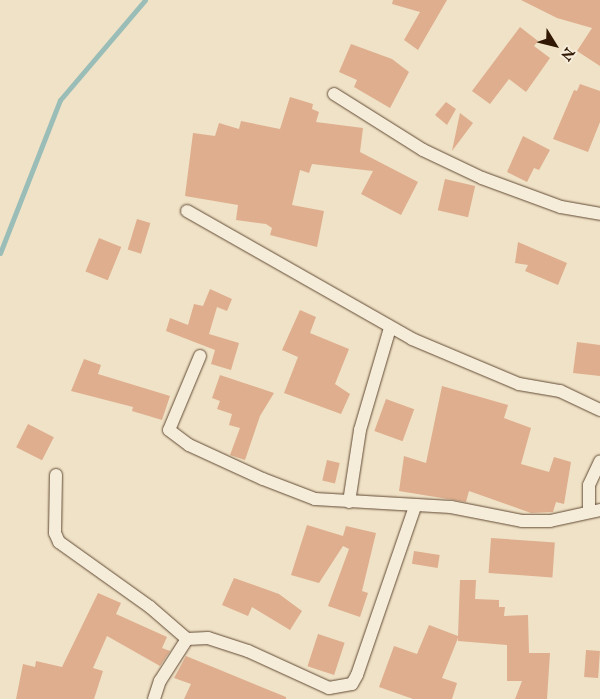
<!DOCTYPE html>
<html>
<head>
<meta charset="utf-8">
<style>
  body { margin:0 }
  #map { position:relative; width:600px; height:699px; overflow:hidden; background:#f0e2c6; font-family:"IM FELL English",serif }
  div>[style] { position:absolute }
  .stream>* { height:5px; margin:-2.5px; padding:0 2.5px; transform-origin:2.5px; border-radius:2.5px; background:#9abdb8 }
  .building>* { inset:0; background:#deae8e; transform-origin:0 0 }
  .roads { filter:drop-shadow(0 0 1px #614a34) drop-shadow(0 0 1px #614a34) }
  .street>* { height:12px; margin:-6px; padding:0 6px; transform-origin:6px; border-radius:6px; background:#f5ecda }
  span { translate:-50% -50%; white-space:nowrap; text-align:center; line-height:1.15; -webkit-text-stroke:5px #f5ecda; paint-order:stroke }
  .north { position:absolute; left:530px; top:20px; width:50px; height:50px; -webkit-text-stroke:4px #f5ecda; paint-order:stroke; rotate:126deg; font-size:14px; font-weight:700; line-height:20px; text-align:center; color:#311804 }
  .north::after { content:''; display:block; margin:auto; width:18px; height:22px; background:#311804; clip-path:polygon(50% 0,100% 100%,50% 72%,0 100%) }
</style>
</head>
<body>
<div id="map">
  <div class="stream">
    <div style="left:0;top:253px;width:164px;rotate:-68.6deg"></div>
    <div style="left:60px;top:100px;width:131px;rotate:-49.6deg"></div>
  </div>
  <div class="building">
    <div style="clip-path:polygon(393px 0,447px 0,418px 50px,404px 40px,420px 12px,392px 4px)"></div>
    <div style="clip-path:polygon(521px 0,600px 0,600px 66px,577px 51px,592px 28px,557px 18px)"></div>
    <div style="clip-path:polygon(520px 27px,538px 41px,534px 46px,550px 58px,526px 92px,509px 79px,490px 104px,472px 91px)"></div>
    <div style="clip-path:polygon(351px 44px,392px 59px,409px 72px,390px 108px,354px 87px,357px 80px,339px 72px)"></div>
    <div style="clip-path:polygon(580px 84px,600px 91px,600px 122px,588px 152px,553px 139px,574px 90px,577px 91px)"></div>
    <div style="clip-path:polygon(290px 97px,313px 104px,312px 109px,319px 112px,316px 122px,363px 128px,360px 152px,418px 182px,401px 215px,361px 194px,373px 171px,312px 164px,309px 173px,300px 170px,292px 205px,324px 211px,317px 247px,270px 235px,272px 228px,266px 224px,236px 220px,238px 205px,185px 196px,193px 133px,215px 136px,219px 123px,239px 129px,241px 121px,280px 129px)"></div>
    <div style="clip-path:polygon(446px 102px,456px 109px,447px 125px,435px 115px)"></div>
    <div style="clip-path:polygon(460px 113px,473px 123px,452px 151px)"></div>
    <div style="clip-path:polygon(523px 136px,550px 150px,539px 170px,534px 168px,527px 182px,507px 172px)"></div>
    <div style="left:445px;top:179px;width:31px;height:32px;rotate:13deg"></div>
    <div style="left:137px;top:219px;width:14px;height:32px;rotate:17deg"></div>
    <div style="left:99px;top:238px;width:24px;height:36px;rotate:22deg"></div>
    <div style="clip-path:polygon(518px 242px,567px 263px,558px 285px,525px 271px,528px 265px,515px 263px)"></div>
    <div style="clip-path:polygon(210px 289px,232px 299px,227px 311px,217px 307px,209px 334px,239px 343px,231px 370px,211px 364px,215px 350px,166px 331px,170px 318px,188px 325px,194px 304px,203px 306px)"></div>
    <div style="clip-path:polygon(300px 310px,316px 317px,310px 333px,349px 349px,335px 384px,350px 394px,341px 414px,284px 393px,298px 357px,282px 350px)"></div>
    <div style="clip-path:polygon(577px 342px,600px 345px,600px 376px,573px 373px)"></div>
    <div style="clip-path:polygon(84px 359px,101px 365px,98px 374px,170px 396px,162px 420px,132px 411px,133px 407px,71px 391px)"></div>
    <div style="clip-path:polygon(220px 375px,274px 393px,260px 416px,245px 460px,230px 455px,240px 428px,229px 425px,232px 414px,217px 409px,220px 401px,212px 398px)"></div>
    <div style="clip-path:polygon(442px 386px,508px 405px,504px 418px,531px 428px,521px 464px,549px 472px,554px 457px,571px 462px,564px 504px,556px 502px,553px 512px,531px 513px,469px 491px,466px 502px,399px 491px,404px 456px,426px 463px)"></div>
    <div style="left:386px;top:399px;width:30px;height:34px;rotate:20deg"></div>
    <div style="left:28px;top:424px;width:29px;height:26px;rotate:27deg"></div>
    <div style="left:327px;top:460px;width:13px;height:21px;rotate:13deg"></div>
    <div style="clip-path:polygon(307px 525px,343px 536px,346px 526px,376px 533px,362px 591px,368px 593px,360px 617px,328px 606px,349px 549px,343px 546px,319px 583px,291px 575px)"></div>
    <div style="left:491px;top:538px;width:64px;height:35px;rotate:4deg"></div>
    <div style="left:414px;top:551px;width:26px;height:13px;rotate:9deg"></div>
    <div style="clip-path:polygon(234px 578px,279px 594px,302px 611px,290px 630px,252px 607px,248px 616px,222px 605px)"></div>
    <div style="clip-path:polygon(460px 580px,476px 580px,475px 599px,499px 600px,499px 607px,505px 607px,504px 616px,528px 615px,529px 653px,550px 653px,547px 699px,515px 699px,522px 681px,507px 681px,507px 645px,458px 641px,458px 638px,442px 678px,457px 683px,452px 699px,413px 699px,379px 687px,394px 646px,417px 654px,429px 625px,458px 636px)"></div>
    <div style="clip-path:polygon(98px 593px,121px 603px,116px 614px,167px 637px,162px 648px,170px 651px,160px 666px,107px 636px,93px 668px,103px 671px,94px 699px,16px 699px,23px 664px,35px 667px,36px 661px,62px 667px)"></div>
    <div style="left:318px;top:634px;width:28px;height:34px;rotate:18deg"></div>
    <div style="left:586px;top:650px;width:14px;height:27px;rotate:4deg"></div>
    <div style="clip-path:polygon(186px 656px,286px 697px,286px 699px,184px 699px,191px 684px,174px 678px)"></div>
  </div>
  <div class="roads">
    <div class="street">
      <div style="left:334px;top:94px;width:105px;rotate:32.2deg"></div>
      <div style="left:423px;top:150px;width:65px;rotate:25.4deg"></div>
      <div style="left:482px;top:178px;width:84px;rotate:20.2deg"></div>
      <div style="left:561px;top:207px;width:40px;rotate:10deg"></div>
      <div style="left:187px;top:211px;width:259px;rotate:29.6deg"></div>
      <div style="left:412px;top:339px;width:116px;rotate:22.8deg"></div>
      <div style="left:519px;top:384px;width:42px;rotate:9.7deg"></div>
      <div style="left:560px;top:391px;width:44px;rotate:25.4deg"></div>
      <div style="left:200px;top:356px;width:80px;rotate:112.7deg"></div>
      <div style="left:169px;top:430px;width:25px;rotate:37deg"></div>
      <div style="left:189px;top:445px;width:81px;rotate:24.7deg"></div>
      <div style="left:263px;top:479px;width:56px;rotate:21deg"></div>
      <div style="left:315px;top:499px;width:136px;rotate:3.4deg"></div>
      <div style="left:451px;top:507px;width:72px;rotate:11.2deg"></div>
      <div style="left:522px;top:521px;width:28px"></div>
      <div style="left:550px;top:521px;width:51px;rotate:-12.4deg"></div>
      <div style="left:56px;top:475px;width:58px;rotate:91deg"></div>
      <div style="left:55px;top:533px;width:10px;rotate:66deg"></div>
      <div style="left:59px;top:542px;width:112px;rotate:35.5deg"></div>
      <div style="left:150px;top:607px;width:49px;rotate:40.9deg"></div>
      <div style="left:187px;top:639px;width:21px;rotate:-3deg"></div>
      <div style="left:208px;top:638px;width:42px;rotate:18deg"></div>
      <div style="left:248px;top:651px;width:89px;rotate:24.6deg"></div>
      <div style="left:329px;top:688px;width:23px;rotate:-10deg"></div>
      <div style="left:352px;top:684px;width:10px;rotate:-61deg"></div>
      <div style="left:357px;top:675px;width:178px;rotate:-71deg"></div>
      <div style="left:349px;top:502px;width:73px;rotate:-81.3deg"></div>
      <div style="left:360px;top:430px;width:106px;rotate:-73.6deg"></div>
      <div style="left:589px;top:512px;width:27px;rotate:-90deg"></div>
      <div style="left:589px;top:485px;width:26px;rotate:-65deg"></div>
      <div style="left:154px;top:699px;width:19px;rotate:-72deg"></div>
      <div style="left:160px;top:681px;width:50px;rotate:-57.3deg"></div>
    </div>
  </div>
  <div class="north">N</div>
</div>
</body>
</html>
